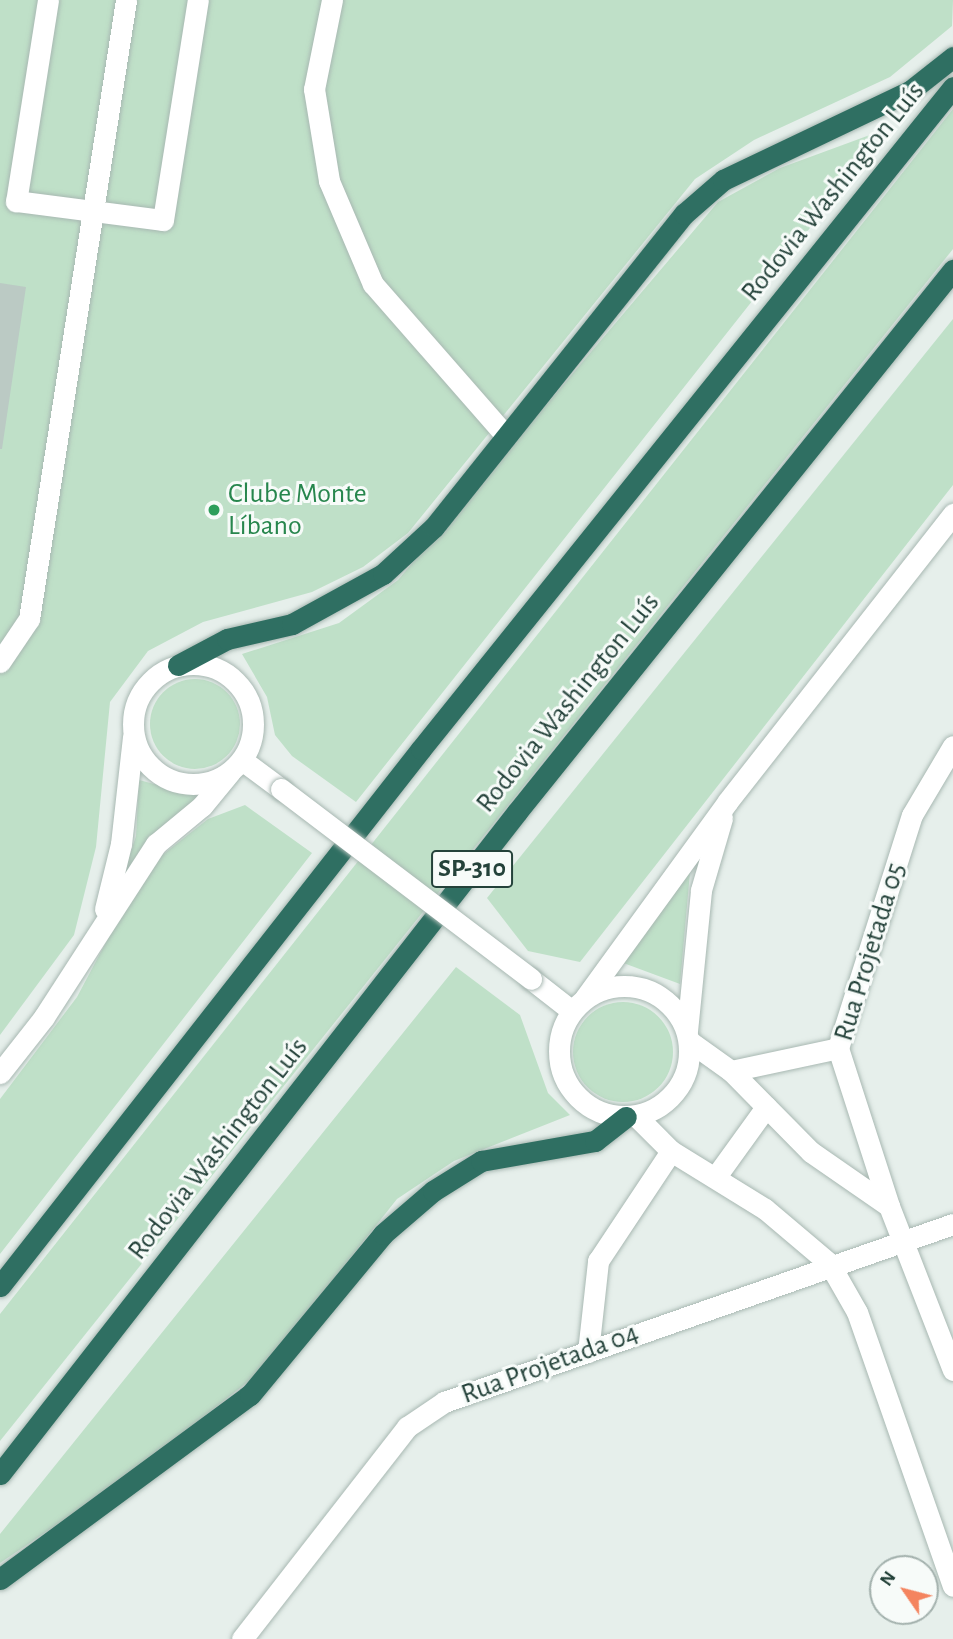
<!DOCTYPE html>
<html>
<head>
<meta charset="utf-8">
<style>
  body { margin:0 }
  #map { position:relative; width:953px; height:1639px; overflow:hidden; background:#e6efeb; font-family:"Alegreya Sans",sans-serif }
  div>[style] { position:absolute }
  .green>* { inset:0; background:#bfe0c8 }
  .round { border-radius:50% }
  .building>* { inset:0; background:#bbcac4 }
  .roads { filter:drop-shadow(0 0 2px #a8b8b2) drop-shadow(0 0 2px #a8b8b2) }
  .minor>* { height:21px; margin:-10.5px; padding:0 10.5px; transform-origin:10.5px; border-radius:10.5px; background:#fff }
  .minor>.ring { margin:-10.5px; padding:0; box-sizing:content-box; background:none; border:21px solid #fff; border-radius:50% }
  .highway>* { height:21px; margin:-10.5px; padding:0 10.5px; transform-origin:10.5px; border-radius:10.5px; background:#2f6f62 }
  .bridges { filter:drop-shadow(0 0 2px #a8b8b2) drop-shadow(0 0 2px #a8b8b2) }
  .minor-bridge>* { height:21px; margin:-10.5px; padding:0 10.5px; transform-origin:10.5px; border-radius:10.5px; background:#fff }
  .dots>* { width:19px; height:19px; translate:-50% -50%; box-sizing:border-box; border:4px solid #f7fbf9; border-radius:50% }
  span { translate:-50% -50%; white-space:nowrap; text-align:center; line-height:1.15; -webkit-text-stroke:6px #f7fbf9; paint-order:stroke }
  .shield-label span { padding:2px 5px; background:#f7fbf9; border:2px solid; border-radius:5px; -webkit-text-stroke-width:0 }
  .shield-label { font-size:26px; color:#24423a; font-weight:700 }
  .street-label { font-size:28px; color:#24423a }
  .leisure-label { font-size:28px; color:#27864d }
  .left { translate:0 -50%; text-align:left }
  .north { position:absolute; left:869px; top:1555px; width:70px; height:70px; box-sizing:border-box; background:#f7fbf9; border:2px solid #a3b1ad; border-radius:50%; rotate:305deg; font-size:19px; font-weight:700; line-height:28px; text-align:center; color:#24423a }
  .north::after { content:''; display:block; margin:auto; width:24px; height:32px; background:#f4845f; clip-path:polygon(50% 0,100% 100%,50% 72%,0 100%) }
</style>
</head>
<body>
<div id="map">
  <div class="green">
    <div style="clip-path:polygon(0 0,953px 0,952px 26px,890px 77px,754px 140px,695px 179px,408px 533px,363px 567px,312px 592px,203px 622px,148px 651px,110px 702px,96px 847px,74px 935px,0 1035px)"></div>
    <div style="clip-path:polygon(953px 109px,953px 249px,0 1441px,0 1314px)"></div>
    <div style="clip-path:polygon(878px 132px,870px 152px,356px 802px,292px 756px,275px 735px,267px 697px,242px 654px,339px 623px,398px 580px,718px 202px,780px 168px)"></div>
    <div style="clip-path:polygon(953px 319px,953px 485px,580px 962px,528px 951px,487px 898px)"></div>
    <div class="round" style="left:150px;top:679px;width:90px;height:90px"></div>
    <div style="clip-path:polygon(139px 780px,199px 796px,122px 879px,136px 836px)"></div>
    <div style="clip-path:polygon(245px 805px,312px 853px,0 1254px,0 1099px,77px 997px,130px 897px,161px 856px,208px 819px)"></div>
    <div style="clip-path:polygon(691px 861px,680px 984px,618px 961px)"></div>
    <div style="clip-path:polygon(456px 967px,520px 1015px,548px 1093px,570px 1115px,454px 1161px,397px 1199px,259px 1373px,126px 1478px,0 1563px,0 1534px)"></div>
    <div class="round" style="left:573px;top:1002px;width:100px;height:100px"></div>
  </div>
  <div class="building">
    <div style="clip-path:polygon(0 283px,26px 287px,2px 449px,0 449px)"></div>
  </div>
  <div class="roads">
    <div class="minor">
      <div style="left:48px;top:0;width:204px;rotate:99deg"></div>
      <div style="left:16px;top:201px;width:148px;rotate:7.4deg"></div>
      <div style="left:163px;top:220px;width:223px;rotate:-81deg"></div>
      <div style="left:332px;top:0;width:91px;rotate:101.4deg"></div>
      <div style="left:314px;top:89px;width:93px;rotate:80.7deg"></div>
      <div style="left:329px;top:181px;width:112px;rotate:66.9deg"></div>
      <div style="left:373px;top:284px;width:201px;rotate:48.8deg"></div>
      <div style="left:0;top:662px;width:52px;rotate:-56deg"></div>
      <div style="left:29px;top:619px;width:627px;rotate:-81.09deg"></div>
      <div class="ring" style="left:133px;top:664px;width:99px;height:99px"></div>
      <div style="left:242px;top:760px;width:49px;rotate:36.6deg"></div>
      <div style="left:105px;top:909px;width:67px;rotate:-76.2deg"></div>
      <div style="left:121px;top:844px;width:108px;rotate:-83.6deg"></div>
      <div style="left:531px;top:979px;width:52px;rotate:38deg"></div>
      <div class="ring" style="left:559px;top:986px;width:109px;height:109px"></div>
      <div style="left:585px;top:998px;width:243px;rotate:-54deg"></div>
      <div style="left:728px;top:801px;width:365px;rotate:-51.9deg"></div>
      <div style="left:687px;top:1031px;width:142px;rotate:-84.3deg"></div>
      <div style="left:701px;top:890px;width:75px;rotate:-73.7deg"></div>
      <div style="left:689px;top:1041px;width:52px;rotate:35.5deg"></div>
      <div style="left:731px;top:1071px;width:114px;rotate:45.4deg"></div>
      <div style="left:811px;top:1152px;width:95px;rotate:34.7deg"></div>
      <div style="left:889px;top:1206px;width:176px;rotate:68.7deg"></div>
      <div style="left:731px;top:1071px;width:109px;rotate:-12.1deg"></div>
      <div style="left:0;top:1073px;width:71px;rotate:-51.8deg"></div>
      <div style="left:44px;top:1017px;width:206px;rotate:-57.1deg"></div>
      <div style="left:156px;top:844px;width:60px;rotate:-39.6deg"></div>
      <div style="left:202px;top:806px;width:44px;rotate:-50.5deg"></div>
      <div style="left:636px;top:1116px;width:49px;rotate:45deg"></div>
      <div style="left:671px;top:1151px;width:110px;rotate:31.7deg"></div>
      <div style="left:765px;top:1209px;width:84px;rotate:40.2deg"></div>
      <div style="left:829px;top:1263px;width:56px;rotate:60.3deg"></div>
      <div style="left:857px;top:1312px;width:290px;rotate:70.7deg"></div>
      <div style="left:717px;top:1175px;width:84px;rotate:-54.2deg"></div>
      <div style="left:889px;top:1206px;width:166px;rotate:-107.9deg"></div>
      <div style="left:838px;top:1048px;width:244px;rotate:-72.4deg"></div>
      <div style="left:912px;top:815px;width:80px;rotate:-59.3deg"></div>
      <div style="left:588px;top:1352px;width:92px;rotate:-83.7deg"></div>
      <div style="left:598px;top:1261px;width:132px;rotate:-56.4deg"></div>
      <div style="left:242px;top:1639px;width:269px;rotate:-52.1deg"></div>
      <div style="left:407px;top:1427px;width:45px;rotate:-34deg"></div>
      <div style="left:444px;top:1402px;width:539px;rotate:-19.28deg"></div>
    </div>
    <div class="highway">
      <div style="left:178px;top:665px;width:55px;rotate:-28deg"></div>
      <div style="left:227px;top:639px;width:67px;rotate:-13deg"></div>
      <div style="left:292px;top:624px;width:104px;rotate:-28.8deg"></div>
      <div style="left:383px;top:574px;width:69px;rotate:-42.7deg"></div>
      <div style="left:434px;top:527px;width:401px;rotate:-51.4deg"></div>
      <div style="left:684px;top:214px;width:52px;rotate:-41.1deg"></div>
      <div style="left:723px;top:180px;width:207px;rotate:-25.5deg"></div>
      <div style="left:910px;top:91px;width:55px;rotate:-38.3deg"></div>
      <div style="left:0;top:1286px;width:682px;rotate:-51.9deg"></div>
      <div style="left:421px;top:749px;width:849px;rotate:-51.21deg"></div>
      <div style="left:0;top:1474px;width:840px;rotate:-52.01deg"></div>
      <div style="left:517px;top:812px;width:696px;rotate:-51.19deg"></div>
      <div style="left:0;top:1579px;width:310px;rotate:-36.4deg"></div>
      <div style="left:250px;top:1395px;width:209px;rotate:-50.4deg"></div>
      <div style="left:383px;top:1234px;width:66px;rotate:-40.7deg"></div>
      <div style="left:433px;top:1191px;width:57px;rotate:-32deg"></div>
      <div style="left:481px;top:1161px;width:116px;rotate:-10deg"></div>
      <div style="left:595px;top:1141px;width:39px;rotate:-38deg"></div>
    </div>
  </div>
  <div class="bridges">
    <div class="minor-bridge">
      <div style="left:281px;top:789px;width:314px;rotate:37.2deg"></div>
    </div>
  </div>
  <div class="dots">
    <div style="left:214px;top:510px;background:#2e9e5b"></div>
  </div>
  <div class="shield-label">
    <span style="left:472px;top:869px">SP-310</span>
  </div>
  <div class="street-label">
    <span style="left:833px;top:192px;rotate:-51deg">Rodovia Washington Luís</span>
    <span style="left:568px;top:703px;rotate:-51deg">Rodovia Washington Luís</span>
    <span style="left:870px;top:952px;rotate:-73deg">Rua Projetada 05</span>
    <span style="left:218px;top:1149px;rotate:-52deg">Rodovia Washington Luís</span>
    <span style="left:550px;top:1364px;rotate:-20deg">Rua Projetada 04</span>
  </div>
  <div class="leisure-label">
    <span class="left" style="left:228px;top:510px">Clube Monte<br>Líbano</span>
  </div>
  <div class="north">N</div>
</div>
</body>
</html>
